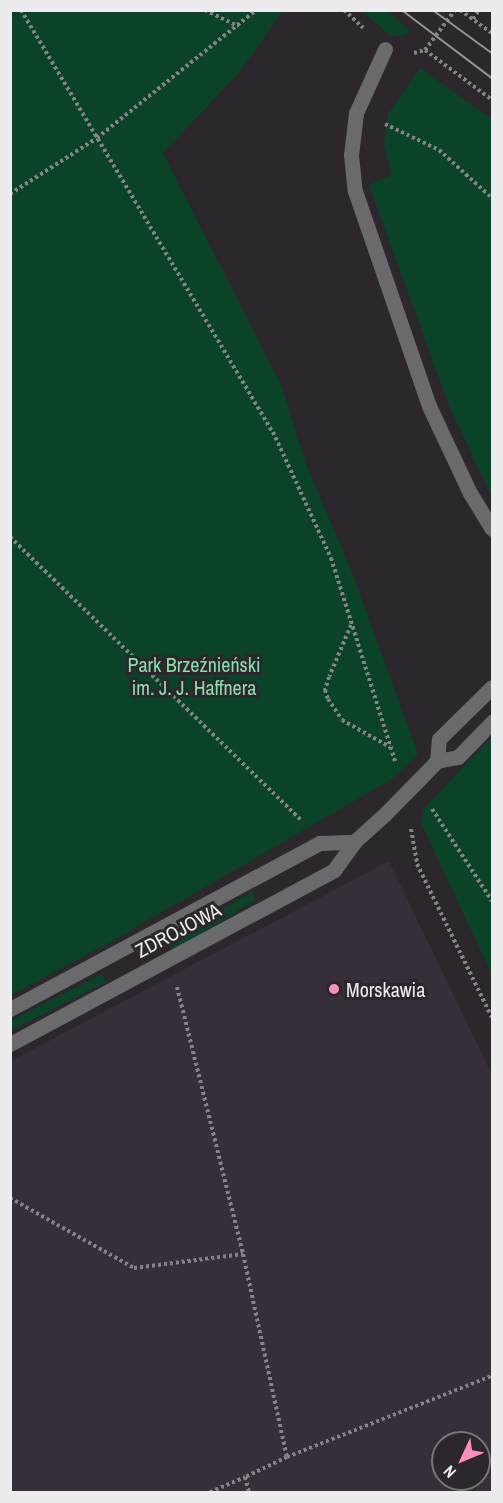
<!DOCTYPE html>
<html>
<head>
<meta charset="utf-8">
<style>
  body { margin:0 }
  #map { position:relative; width:503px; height:1503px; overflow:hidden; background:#2b272c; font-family:"Archivo Narrow",sans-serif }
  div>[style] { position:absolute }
  .built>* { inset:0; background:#362e39 }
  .green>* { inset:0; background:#0a4327; transform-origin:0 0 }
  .path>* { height:4px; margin-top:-2px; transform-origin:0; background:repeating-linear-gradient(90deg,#868387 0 3px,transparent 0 6px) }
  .service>* { height:15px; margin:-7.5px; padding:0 7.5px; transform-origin:7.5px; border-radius:7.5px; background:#6a6a6e }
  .pedestrian>* { height:15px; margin:-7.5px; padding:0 7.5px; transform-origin:7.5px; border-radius:7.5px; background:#6a6a6e }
  .tram>* { height:1.5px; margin:-0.75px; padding:0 0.75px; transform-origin:0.75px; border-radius:0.75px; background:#969397 }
  .dots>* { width:16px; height:16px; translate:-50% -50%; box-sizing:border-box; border:3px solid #2b272c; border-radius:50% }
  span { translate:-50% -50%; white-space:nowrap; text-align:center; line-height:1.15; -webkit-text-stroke:6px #2b272c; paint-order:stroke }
  .park-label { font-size:20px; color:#89dfaa }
  .street-label { font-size:20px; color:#eeebef }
  .poi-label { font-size:20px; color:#eeebef }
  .left { translate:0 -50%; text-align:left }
  .frame { position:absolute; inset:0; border:12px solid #eeebef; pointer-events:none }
  .north { position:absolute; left:431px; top:1431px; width:60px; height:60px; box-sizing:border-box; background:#2b272c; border:2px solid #79757a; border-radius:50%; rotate:226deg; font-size:16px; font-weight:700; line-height:24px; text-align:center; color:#eeebef }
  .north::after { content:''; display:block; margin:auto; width:21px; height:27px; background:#fd8ebe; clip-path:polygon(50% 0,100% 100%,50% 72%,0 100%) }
</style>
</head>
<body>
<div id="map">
  <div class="built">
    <div style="clip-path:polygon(evenodd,389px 861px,492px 1075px,492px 1492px,11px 1492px,11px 1061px,389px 861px,443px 1443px,479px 1443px,479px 1479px,443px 1479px,443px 1443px)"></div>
  </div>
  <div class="green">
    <div style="clip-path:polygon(11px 10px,283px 11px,239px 73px,163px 153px,282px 387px,305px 462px,352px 572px,418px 754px,392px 779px,107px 944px,11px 995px)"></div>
    <div style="clip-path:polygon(362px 11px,388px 11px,411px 32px,403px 36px,391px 36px)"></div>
    <div style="clip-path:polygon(420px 68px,492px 119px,492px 497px,449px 406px,369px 185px,392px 175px,384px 144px,388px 114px)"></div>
    <div style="clip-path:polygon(492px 737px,492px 975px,421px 823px,424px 808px)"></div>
    <div style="left:251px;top:892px;width:9px;height:97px;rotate:58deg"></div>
    <div style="left:102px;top:974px;width:9px;height:104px;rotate:63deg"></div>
  </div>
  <div class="path">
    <div style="left:21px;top:10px;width:492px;rotate:59.2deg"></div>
    <div style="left:273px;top:432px;width:139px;rotate:65.3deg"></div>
    <div style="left:331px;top:558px;width:213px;rotate:72.5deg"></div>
    <div style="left:205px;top:10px;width:37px;rotate:26deg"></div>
    <div style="left:344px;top:10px;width:26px;rotate:43deg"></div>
    <div style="left:460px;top:10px;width:39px;rotate:36deg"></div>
    <div style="left:473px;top:19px;width:11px;rotate:-56deg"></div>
    <div style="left:425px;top:50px;width:50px;rotate:-53.1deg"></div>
    <div style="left:414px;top:53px;width:11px;rotate:-15deg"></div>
    <div style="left:425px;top:50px;width:84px;rotate:36.7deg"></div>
    <div style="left:385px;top:124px;width:60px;rotate:25.7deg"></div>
    <div style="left:439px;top:150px;width:72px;rotate:42.2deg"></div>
    <div style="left:10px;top:194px;width:103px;rotate:-32.8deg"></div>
    <div style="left:97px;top:138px;width:204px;rotate:-38.8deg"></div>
    <div style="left:10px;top:537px;width:405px;rotate:44.2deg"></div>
    <div style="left:351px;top:625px;width:56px;rotate:112.9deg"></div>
    <div style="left:329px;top:677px;width:14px;rotate:107deg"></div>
    <div style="left:325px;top:690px;width:9px;rotate:72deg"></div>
    <div style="left:328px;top:699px;width:25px;rotate:56deg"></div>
    <div style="left:342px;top:720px;width:55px;rotate:29.4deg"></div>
    <div style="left:432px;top:809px;width:110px;rotate:56.9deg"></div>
    <div style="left:411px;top:829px;width:36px;rotate:80deg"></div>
    <div style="left:417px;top:864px;width:171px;rotate:64deg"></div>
    <div style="left:177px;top:987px;width:275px;rotate:76.1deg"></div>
    <div style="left:243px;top:1254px;width:208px;rotate:77.8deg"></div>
    <div style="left:287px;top:1457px;width:47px;rotate:154.5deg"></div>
    <div style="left:245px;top:1477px;width:16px;rotate:75deg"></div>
    <div style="left:10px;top:1198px;width:142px;rotate:29.4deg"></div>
    <div style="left:134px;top:1268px;width:110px;rotate:-7.3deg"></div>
    <div style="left:287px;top:1457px;width:220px;rotate:-21.6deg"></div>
    <div style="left:210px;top:1492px;width:38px;rotate:-23deg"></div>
  </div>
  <div class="service">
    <div style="left:385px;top:49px;width:70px;rotate:114.4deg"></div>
    <div style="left:356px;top:113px;width:42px;rotate:96.8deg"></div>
    <div style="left:351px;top:155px;width:36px;rotate:84deg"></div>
    <div style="left:355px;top:191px;width:227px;rotate:71deg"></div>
    <div style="left:429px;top:406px;width:96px;rotate:64.8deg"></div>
    <div style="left:470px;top:493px;width:42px;rotate:58.6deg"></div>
  </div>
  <div class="pedestrian">
    <div style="left:437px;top:761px;width:22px;rotate:-85deg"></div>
    <div style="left:439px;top:739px;width:74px;rotate:-44.5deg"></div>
    <div style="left:10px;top:1009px;width:352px;rotate:-28.2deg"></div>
    <div style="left:320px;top:843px;width:34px;rotate:-2deg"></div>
    <div style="left:10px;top:1044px;width:368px;rotate:-28.2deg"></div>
    <div style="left:334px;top:870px;width:34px;rotate:-54deg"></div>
    <div style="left:354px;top:842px;width:42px;rotate:-42.1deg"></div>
    <div style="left:385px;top:814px;width:74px;rotate:-45.5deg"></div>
    <div style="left:437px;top:761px;width:21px;rotate:-11deg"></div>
    <div style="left:458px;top:757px;width:49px;rotate:-45.8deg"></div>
  </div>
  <div class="tram">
    <div style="left:402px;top:10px;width:113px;rotate:37.1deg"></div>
    <div style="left:433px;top:10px;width:73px;rotate:36.1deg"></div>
  </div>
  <div class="dots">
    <div style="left:334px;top:989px;background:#fd8ebe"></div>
  </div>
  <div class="park-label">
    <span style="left:194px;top:676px">Park Brzeźnieński<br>im. J. J. Haffnera</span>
  </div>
  <div class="street-label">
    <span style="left:178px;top:930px;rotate:-28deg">ZDROJOWA</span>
  </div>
  <div class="poi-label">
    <span class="left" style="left:346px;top:989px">Morskawia</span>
  </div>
  <div class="frame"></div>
  <div class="north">N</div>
</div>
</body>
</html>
